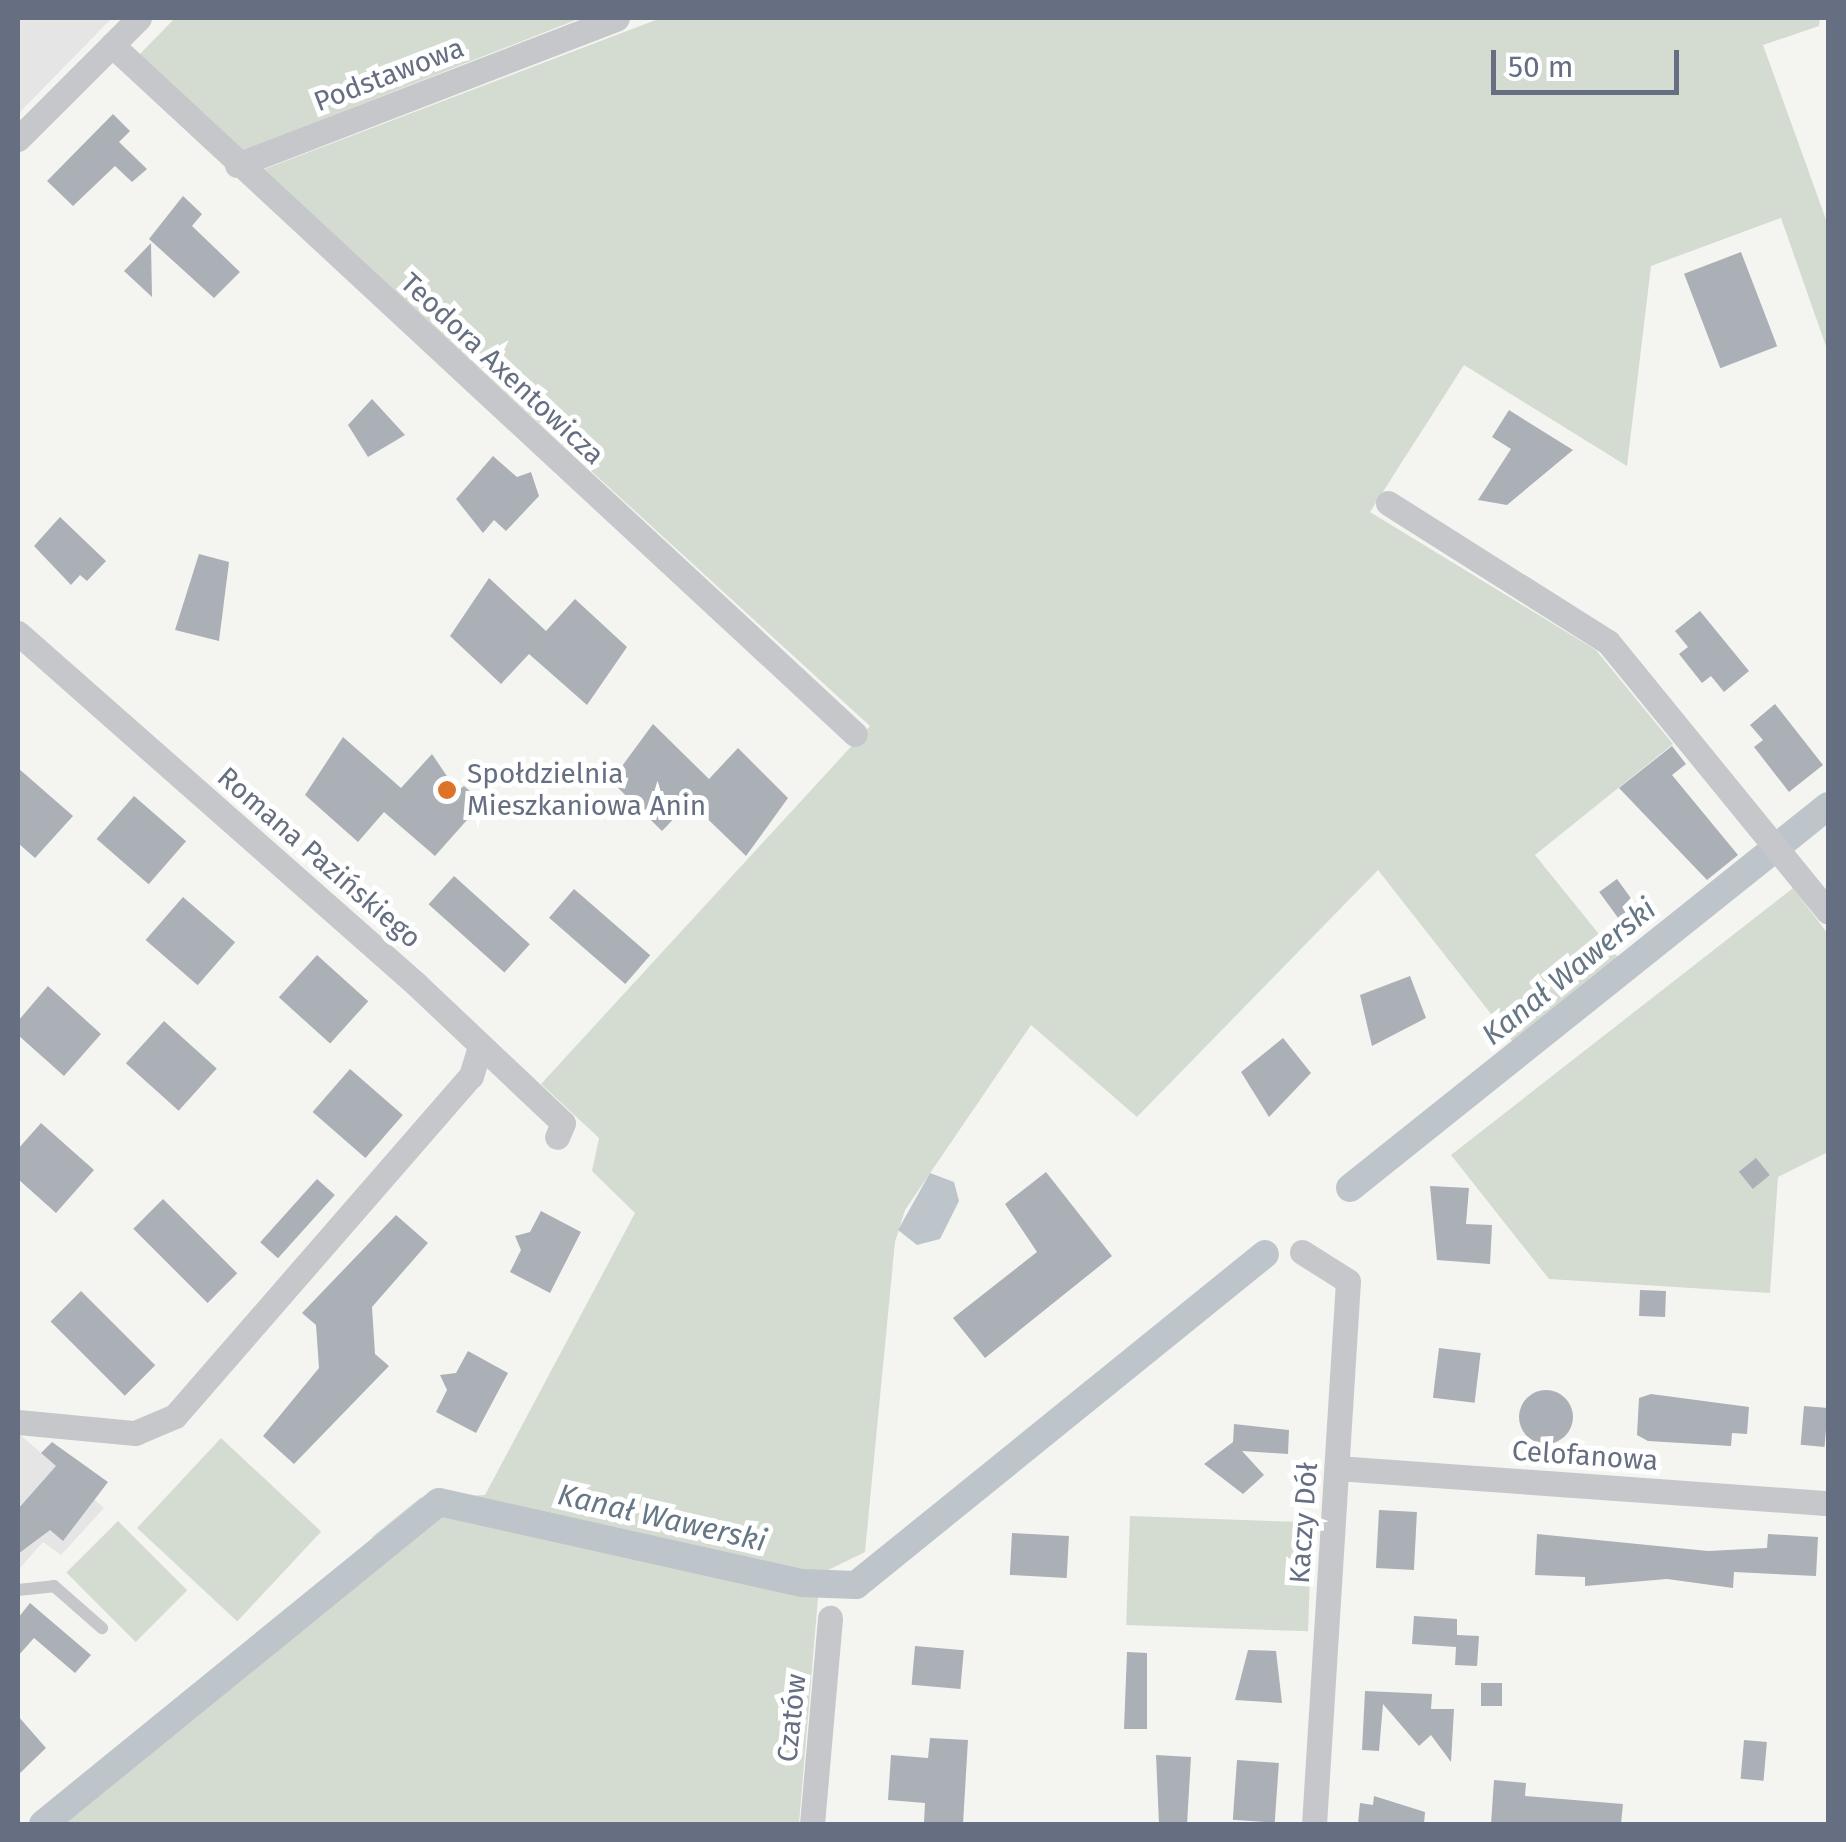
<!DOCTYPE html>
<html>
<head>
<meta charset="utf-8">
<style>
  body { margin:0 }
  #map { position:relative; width:1846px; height:1842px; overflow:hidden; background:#f4f5f1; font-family:"Fira Sans",sans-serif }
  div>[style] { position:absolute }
  .built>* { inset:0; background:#e5e5e5 }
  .green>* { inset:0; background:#d4dcd2; transform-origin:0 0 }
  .water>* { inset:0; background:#bdc5ca }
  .canal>* { height:28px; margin:-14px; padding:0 14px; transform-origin:14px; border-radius:14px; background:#bdc5ca }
  .building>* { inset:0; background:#abb0b7; transform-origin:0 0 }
  .round { border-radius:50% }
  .lane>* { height:12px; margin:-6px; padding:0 6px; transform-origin:6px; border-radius:6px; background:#c5c7cb }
  .street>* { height:25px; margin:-12.5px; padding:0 12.5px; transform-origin:12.5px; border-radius:12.5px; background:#c5c7cb }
  .dots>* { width:28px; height:28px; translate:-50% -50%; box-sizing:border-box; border:5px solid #fff; border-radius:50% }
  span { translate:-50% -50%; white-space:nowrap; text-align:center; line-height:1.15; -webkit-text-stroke:10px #fff; paint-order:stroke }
  .street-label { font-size:28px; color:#656f81 }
  .poi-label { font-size:28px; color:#656f81 }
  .left { translate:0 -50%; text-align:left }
  .water-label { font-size:30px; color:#657785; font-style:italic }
  .frame { position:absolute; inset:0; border:20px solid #656f81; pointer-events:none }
  .scale { position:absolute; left:1491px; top:50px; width:188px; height:45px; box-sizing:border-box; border:5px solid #656f81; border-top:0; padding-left:12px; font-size:30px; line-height:35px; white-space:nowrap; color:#656f81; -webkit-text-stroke:8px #fff; paint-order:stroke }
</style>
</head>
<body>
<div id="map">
  <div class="built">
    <div style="clip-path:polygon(18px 18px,112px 18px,18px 114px)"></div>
    <div style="clip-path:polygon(18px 1433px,104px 1508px,61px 1555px,43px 1542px,18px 1570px)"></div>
  </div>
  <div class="green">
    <div style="clip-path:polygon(175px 18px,581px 18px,242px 151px,139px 55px)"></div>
    <div style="clip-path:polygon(661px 18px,1820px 18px,1819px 26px,1763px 45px,1828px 225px,1828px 352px,1781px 218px,1651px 266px,1627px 466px,1464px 365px,1370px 512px,1596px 650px,1673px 744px,1535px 855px,1620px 960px,1513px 1042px,1378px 870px,1137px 1117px,1031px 1025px,905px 1210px,895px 1242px,865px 1552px,820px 1574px,799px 1824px,59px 1824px,385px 1549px,372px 1537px,420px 1498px,485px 1495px,635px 1213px,592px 1171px,599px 1138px,541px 1084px,870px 726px,262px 170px)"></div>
    <div style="clip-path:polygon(1793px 888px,1828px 934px,1828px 1152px,1778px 1177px,1770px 1293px,1549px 1279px,1451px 1155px)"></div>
    <div style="left:221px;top:1438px;width:137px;height:123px;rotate:43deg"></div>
    <div style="left:1130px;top:1516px;width:182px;height:109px;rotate:2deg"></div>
    <div style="left:118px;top:1521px;width:98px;height:73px;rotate:45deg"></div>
  </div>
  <div class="water">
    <div style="clip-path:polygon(930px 1173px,954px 1182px,959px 1201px,940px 1239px,917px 1245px,898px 1230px)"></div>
  </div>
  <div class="canal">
    <div style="left:1350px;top:1188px;width:612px;rotate:-38.63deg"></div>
    <div style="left:43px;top:1824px;width:510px;rotate:-39.12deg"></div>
    <div style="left:439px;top:1502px;width:372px;rotate:12.6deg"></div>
    <div style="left:802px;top:1583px;width:54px;rotate:2.1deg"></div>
    <div style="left:856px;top:1585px;width:526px;rotate:-38.98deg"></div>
  </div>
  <div class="building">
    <div style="clip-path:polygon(113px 114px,130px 131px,119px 142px,147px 169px,132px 182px,115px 166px,73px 206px,47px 181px)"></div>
    <div style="clip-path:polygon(183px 196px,202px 214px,192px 226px,240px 272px,214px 298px,149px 239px)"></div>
    <div style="clip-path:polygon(151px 243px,152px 297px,124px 271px)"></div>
    <div style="left:1741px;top:252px;width:101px;height:61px;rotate:69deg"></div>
    <div style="clip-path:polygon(372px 399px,405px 435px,368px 457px,348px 425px)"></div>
    <div style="clip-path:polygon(1509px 410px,1573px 450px,1507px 505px,1478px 500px,1511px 449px,1492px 437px)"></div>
    <div style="clip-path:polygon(493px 456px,517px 477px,531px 472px,539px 496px,506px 531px,494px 520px,483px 533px,456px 499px)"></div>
    <div style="clip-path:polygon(60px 517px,106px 561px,87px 581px,80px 575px,71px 585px,34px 546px)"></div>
    <div style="clip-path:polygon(199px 554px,229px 562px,219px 641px,175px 630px)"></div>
    <div style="clip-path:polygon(489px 578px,546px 631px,575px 599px,627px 647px,587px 705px,529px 654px,501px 684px,450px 636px)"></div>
    <div style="clip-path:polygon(1700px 611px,1749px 671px,1724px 692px,1711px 676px,1702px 683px,1679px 654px,1688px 647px,1675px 631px)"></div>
    <div style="clip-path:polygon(1775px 704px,1823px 765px,1789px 792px,1754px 747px,1763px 740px,1750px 725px)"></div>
    <div style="clip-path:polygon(653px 724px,709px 779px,738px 748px,788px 798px,746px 856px,690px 802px,662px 831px,611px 781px)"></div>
    <div style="clip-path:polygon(343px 737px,401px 788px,432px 754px,457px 791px,464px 786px,483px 802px,435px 856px,384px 812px,358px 842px,305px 795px)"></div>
    <div style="clip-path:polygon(1672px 746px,1686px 764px,1672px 775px,1738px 855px,1707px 880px,1619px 788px)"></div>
    <div style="clip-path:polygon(18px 768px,73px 816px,35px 858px,18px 843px)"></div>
    <div style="left:134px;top:796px;width:69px;height:57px;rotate:41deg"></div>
    <div style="left:454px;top:876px;width:102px;height:38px;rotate:42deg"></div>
    <div style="left:1617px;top:879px;width:32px;height:22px;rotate:54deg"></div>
    <div style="left:574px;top:889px;width:101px;height:38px;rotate:41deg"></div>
    <div style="left:183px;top:897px;width:69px;height:57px;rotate:41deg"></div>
    <div style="left:317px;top:955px;width:69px;height:57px;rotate:42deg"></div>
    <div style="clip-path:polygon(1410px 976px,1426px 1018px,1372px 1046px,1360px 995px)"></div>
    <div style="clip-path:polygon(48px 986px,101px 1034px,64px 1076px,18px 1035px,18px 1021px)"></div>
    <div style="left:164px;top:1021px;width:71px;height:57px;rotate:42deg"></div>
    <div style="clip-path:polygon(1283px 1038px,1311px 1073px,1269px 1117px,1241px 1072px)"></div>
    <div style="left:350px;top:1069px;width:70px;height:57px;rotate:41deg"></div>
    <div style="clip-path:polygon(41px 1123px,94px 1170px,56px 1213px,18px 1179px,18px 1149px)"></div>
    <div style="left:1756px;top:1158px;width:22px;height:22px;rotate:51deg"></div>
    <div style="clip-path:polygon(1046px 1172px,1112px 1256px,985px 1358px,953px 1318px,1037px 1252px,1005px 1204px)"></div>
    <div style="left:317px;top:1179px;width:24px;height:85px;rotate:42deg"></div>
    <div style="clip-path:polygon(1430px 1186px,1469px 1188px,1466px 1224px,1492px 1225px,1490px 1264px,1437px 1260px)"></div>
    <div style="left:163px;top:1199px;width:105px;height:42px;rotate:45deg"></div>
    <div style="clip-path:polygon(541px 1211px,581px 1232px,550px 1293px,510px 1272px,521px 1250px,515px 1236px,530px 1232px)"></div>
    <div style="clip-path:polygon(396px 1215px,428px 1243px,372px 1307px,375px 1354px,389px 1366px,294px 1464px,263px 1436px,319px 1368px,316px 1325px,302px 1313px)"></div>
    <div style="left:1640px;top:1290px;width:26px;height:26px;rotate:2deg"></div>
    <div style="left:81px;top:1291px;width:105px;height:43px;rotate:45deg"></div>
    <div style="left:1439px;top:1348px;width:42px;height:50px;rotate:7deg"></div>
    <div style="clip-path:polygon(468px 1351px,508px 1373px,476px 1433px,436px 1412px,447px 1390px,440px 1375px,456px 1373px)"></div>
    <div class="round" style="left:1519px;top:1390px;width:54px;height:54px"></div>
    <div style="clip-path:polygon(1651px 1394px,1749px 1407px,1747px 1434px,1732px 1433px,1731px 1446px,1648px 1441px,1637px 1435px,1639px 1398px)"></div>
    <div style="left:1804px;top:1406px;width:24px;height:39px;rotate:5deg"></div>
    <div style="clip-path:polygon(1234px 1424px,1289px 1430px,1288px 1454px,1242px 1451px,1264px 1475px,1243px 1494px,1204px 1464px,1233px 1442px)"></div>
    <div style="clip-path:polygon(52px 1442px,108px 1482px,63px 1541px,50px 1530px,18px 1554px,18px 1509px,56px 1466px,41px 1453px)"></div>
    <div style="left:1379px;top:1510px;width:38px;height:58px;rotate:3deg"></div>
    <div style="left:1012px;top:1533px;width:57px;height:42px;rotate:3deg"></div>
    <div style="clip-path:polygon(1537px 1534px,1708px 1551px,1767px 1548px,1768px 1534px,1818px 1537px,1816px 1576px,1734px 1572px,1733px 1588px,1667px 1579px,1585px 1586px,1585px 1577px,1535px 1575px)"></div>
    <div style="clip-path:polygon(30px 1603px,91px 1655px,75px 1673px,34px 1638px,18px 1656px,18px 1618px)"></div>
    <div style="clip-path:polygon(1414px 1616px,1457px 1619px,1457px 1635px,1479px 1636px,1477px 1666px,1455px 1665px,1456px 1647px,1412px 1644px)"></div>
    <div style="left:915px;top:1646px;width:49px;height:39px;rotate:5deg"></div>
    <div style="clip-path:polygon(1248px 1650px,1276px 1651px,1282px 1703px,1235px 1700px)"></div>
    <div style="clip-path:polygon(1127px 1652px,1147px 1653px,1147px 1729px,1124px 1729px)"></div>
    <div style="left:1481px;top:1683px;width:21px;height:23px"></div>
    <div style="clip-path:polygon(1365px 1691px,1432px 1694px,1431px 1709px,1454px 1709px,1451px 1762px,1431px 1735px,1419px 1746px,1383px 1704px,1379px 1751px,1362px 1750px)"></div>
    <div style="clip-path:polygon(18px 1716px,46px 1748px,18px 1775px)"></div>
    <div style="clip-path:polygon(930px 1738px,968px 1740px,963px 1824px,924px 1822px,925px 1803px,888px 1800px,891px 1755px,928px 1758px)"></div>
    <div style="left:1744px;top:1740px;width:23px;height:39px;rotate:5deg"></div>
    <div style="clip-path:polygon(1156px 1755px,1191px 1757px,1187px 1824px,1159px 1824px)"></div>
    <div style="left:1237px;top:1760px;width:42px;height:60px;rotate:4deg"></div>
    <div style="clip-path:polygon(1494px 1780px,1526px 1783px,1525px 1796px,1623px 1804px,1621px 1824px,1491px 1824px)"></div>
    <div style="clip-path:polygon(1374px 1796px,1425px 1812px,1424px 1824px,1358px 1824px,1360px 1803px,1373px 1805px)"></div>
  </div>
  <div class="lane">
    <div style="left:18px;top:1590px;width:36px;rotate:-6deg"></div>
    <div style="left:54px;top:1586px;width:64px;rotate:41.2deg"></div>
  </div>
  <div class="street">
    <div style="left:112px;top:45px;width:1013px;rotate:42.84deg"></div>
    <div style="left:18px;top:139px;width:171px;rotate:-45deg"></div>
    <div style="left:237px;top:165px;width:407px;rotate:-21.1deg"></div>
    <div style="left:1388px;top:503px;width:260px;rotate:32.3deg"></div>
    <div style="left:1608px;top:642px;width:348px;rotate:50.8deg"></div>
    <div style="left:18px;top:633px;width:531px;rotate:41.41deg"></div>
    <div style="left:416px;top:984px;width:202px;rotate:43.4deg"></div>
    <div style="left:563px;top:1123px;width:15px;rotate:113deg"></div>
    <div style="left:1302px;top:1252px;width:54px;rotate:32.2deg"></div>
    <div style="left:1348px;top:1281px;width:544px;rotate:93.58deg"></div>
    <div style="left:18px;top:1422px;width:118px;rotate:5.4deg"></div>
    <div style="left:135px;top:1433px;width:43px;rotate:-23deg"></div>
    <div style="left:175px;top:1416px;width:451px;rotate:-49deg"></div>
    <div style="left:471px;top:1076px;width:27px;rotate:-73deg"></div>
    <div style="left:1337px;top:1468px;width:492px;rotate:4.1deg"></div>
    <div style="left:812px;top:1824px;width:207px;rotate:-85deg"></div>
  </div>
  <div class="dots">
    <div style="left:447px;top:790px;background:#de7328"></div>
  </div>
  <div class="street-label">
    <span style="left:389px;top:75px;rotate:-21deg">Podstawowa</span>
    <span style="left:502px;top:369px;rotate:43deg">Teodora Axentowicza</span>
    <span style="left:319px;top:858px;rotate:41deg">Romana Pazińskiego</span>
    <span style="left:1585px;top:1456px;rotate:4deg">Celofanowa</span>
    <span style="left:1304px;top:1523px;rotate:-86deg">Kaczy Dół</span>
    <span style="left:792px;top:1718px;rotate:-84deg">Czatów</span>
  </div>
  <div class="poi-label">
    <span class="left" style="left:467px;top:790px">Społdzielnia<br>Mieszkaniowa Anin</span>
  </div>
  <div class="water-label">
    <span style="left:1569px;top:972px;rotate:-39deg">Kanał Wawerski</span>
    <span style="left:662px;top:1518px;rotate:13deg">Kanał Wawerski</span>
  </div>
  <div class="frame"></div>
  <div class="scale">50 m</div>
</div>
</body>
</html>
